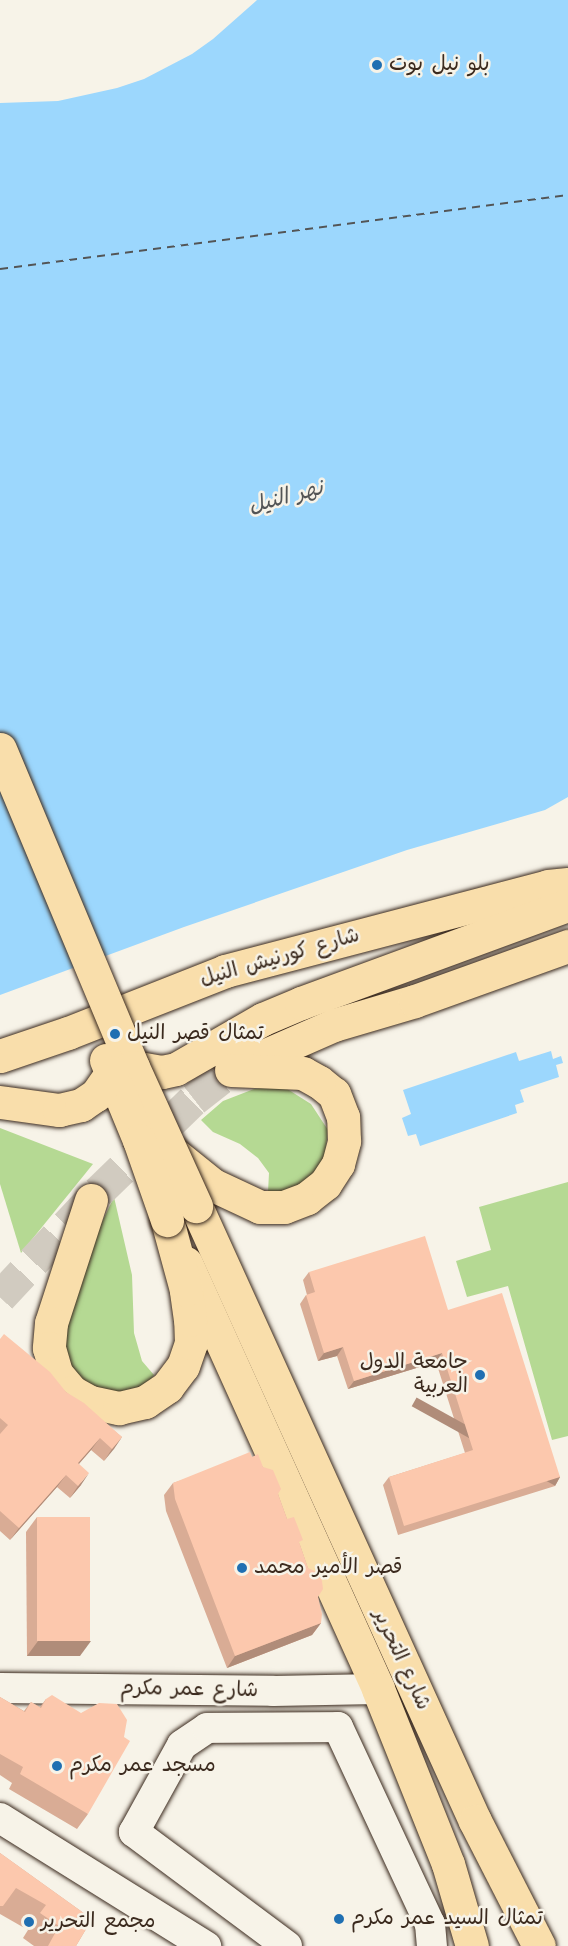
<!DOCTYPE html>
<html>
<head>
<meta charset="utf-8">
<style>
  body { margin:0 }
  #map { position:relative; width:568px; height:1946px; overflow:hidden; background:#f7f3e8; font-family:Kalam,"Playpen Sans Arabic",sans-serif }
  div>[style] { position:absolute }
  .green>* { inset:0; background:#b5d993 }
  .water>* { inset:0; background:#9cd7fd }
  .ferry>* { height:1.5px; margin-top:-0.75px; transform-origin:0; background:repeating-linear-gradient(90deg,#535556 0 8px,transparent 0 14px) }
  .highway-tunnel>* { height:33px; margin-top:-16.5px; transform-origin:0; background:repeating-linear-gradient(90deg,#d1cbc0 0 33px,transparent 0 49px) }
  .roads { filter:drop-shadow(0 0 2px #3b2a1e) drop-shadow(0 0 2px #3b2a1e) }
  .minor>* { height:30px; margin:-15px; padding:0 15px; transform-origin:15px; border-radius:15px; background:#f7f3e8 }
  .major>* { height:33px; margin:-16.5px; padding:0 16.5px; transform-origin:16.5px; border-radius:16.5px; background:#f9deab }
  .highway>* { height:33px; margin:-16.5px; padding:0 16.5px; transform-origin:16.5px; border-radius:16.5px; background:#f9deab }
  .bridges { filter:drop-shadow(0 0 2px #3b2a1e) drop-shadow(0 0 2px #3b2a1e) }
  .major-bridge>* { height:33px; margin:-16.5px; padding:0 16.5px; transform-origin:16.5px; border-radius:16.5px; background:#f9deab }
  .wall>* { inset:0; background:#d9ac95 }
  .shaded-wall>* { inset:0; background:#b08c79; transform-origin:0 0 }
  .building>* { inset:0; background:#fcc8ad; transform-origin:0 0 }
  .dots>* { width:16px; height:16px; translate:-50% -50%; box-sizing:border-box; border:3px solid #f7f3e8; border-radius:50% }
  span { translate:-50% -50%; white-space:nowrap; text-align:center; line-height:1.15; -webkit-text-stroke:5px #f7f3e8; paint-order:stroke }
  .poi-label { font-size:21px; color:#3b2a1e }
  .left { translate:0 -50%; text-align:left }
  .right { translate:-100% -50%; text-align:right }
  .street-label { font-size:21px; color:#3b2a1e }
  .water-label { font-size:22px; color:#535556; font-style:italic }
</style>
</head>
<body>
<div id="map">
  <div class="green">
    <div style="clip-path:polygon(281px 1085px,311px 1104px,328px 1130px,324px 1162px,306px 1186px,281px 1195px,268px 1192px,269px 1173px,258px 1158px,240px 1144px,213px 1132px,201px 1120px,223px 1101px,254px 1089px)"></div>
    <div style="clip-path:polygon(0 1128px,93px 1164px,21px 1253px,0 1184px)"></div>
    <div style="clip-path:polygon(568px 1182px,568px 1436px,552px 1440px,508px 1286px,467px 1297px,456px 1261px,491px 1250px,479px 1207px)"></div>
    <div style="clip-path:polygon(114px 1197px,132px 1275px,134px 1333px,142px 1361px,154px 1375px,145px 1387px,120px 1393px,90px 1388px,68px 1368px,61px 1335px,81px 1266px)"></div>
  </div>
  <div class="water">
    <div style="clip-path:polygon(257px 0,568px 0,568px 797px,545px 810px,407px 850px,184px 927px,0 995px,0 103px,58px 101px,117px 88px,144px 79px,192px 54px,213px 39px)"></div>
    <div style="clip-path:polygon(551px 1051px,553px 1059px,561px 1056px,563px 1063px,556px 1065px,559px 1077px,520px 1090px,524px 1102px,515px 1105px,517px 1113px,420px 1146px,416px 1134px,408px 1136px,402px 1118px,411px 1114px,403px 1090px,516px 1052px,519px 1061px)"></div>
  </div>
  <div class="ferry">
    <div style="left:0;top:269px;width:573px;rotate:-7.42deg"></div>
  </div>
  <div class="highway-tunnel">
    <div style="left:0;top:1297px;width:144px;rotate:-47deg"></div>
    <div style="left:98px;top:1192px;width:134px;rotate:-44.1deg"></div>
    <div style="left:194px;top:1099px;width:47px;rotate:-38.1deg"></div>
  </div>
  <div class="roads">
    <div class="minor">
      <div style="left:0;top:1688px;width:273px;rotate:0.6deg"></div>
      <div style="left:273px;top:1691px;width:105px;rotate:-1.1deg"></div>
      <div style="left:0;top:1818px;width:243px;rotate:31.9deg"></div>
      <div style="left:287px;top:1946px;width:191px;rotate:-143.3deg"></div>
      <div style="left:134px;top:1832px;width:99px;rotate:-61.1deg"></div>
      <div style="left:182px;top:1745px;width:30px;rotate:-34deg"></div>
      <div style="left:207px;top:1728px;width:131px;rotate:-0.4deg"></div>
      <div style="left:338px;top:1727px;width:217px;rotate:65deg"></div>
      <div style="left:430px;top:1924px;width:22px;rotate:85deg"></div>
    </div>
    <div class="major">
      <div style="left:196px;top:1206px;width:675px;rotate:65.6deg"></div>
      <div style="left:475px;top:1821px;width:140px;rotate:62.9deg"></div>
      <div style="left:186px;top:1263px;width:467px;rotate:65.7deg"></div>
      <div style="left:378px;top:1689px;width:188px;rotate:68.2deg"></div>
      <div style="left:448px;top:1864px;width:85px;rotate:73.7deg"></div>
    </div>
    <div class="highway">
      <div style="left:0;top:1056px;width:72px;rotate:-18.7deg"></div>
      <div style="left:68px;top:1033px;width:169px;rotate:-21.5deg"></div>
      <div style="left:225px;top:971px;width:334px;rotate:-14.7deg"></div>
      <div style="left:548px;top:886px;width:20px;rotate:-6deg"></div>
      <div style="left:133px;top:1067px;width:29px;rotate:10deg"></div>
      <div style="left:162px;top:1072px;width:14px;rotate:-12deg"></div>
      <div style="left:176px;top:1069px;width:100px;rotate:-29.9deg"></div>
      <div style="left:263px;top:1019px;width:41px;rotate:-22.8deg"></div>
      <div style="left:301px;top:1003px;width:284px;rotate:-20.2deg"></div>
      <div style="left:236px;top:1068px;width:107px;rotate:-23.7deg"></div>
      <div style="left:334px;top:1025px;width:84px;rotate:-16.5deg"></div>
      <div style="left:415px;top:1001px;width:163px;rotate:-19.8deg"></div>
      <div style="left:173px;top:1153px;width:51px;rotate:38.7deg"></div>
      <div style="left:213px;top:1185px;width:52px;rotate:25.1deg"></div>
      <div style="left:260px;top:1207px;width:24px"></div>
      <div style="left:284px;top:1207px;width:25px;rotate:-21deg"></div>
      <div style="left:307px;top:1198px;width:23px;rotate:-38deg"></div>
      <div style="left:325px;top:1184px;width:24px;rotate:-57deg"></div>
      <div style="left:338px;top:1164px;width:24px;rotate:-75deg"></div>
      <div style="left:344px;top:1141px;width:24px;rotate:-92deg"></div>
      <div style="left:343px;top:1117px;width:25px;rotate:-111deg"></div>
      <div style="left:334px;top:1094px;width:19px;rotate:-141deg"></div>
      <div style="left:319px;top:1082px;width:18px;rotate:-151deg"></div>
      <div style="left:303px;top:1073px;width:72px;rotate:-177.6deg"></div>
      <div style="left:91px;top:1200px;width:129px;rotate:108deg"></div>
      <div style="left:51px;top:1323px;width:25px;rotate:95deg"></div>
      <div style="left:49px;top:1348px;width:26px;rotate:74deg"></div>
      <div style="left:56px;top:1373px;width:25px;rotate:50deg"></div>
      <div style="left:72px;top:1392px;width:21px;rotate:29deg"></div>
      <div style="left:90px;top:1402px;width:30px;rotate:12deg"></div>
      <div style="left:119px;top:1408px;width:27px;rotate:-13deg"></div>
      <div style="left:145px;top:1402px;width:27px;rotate:-34deg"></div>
      <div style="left:167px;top:1387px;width:26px;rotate:-53deg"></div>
      <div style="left:183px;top:1366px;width:24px;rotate:-71deg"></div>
      <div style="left:191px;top:1343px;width:23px;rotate:-92deg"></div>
      <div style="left:190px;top:1320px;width:30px;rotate:-98deg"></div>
      <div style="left:186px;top:1290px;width:73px;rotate:-105.2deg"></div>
    </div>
  </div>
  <div class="bridges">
    <div class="major-bridge">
      <div style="left:0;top:749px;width:345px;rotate:67.3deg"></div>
      <div style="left:133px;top:1067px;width:153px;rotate:65.6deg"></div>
      <div style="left:106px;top:1060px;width:87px;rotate:67.6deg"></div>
      <div style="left:139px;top:1140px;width:85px;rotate:70.7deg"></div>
      <div style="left:0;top:1102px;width:60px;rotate:7.7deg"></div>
      <div style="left:59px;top:1110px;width:23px;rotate:-13deg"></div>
      <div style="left:81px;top:1105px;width:18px;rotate:-34deg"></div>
      <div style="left:96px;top:1095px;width:28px;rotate:-55deg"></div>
    </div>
  </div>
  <div class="wall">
    <div style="clip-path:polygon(309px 1272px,448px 1310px,560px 1477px,555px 1486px,398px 1535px,383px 1485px,389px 1477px,465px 1453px,436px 1362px,348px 1389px,337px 1356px,318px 1361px,300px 1304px,306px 1295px,307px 1295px,303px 1280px)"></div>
    <div style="clip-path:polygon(0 1339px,122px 1437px,104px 1461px,91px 1450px,79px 1464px,81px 1485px,70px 1498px,57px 1487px,10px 1540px,0 1531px)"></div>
    <div style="clip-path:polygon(252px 1457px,263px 1467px,278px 1494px,287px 1519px,300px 1545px,318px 1597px,321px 1623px,312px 1635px,227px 1668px,166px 1511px,164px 1495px,173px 1483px)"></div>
    <div style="clip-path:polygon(37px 1517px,80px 1656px,27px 1656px,26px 1532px)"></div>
    <div style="clip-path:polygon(0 1697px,24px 1711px,31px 1702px,40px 1707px,46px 1699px,88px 1814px,77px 1829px,9px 1789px,12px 1783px,0 1775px)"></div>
    <div style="clip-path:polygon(0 1853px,92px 1919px,76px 1946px,34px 1946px,23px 1938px,28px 1930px,0 1914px)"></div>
  </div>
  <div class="shaded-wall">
    <div style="clip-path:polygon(343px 1347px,337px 1356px,318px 1361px,324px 1353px)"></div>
    <div style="clip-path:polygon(442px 1353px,436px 1362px,348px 1389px,354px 1381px)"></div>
    <div style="clip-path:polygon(122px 1437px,114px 1449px,104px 1461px,112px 1449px)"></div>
    <div style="clip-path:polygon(100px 1438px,91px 1450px,69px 1475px,78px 1463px)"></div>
    <div style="clip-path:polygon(89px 1473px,81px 1485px,70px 1498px,78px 1486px)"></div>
    <div style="clip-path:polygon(66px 1475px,57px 1487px,10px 1540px,19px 1528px)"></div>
    <div style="left:560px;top:1477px;width:10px;height:164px;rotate:119deg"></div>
    <div style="clip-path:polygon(321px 1623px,312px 1635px,227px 1668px,235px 1656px)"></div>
    <div style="clip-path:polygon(38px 1641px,91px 1641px,80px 1656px,27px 1656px)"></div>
  </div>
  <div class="building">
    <div style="clip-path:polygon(425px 1236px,448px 1310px,502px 1293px,560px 1477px,404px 1526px,389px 1477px,473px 1450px,442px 1353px,354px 1381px,343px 1347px,324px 1353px,306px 1295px,315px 1292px,309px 1272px)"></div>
    <div style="clip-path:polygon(4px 1334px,50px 1372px,66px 1392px,84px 1403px,122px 1437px,112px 1449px,100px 1438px,78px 1463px,89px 1473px,78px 1486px,66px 1475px,19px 1528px,0 1511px,0 1434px,8px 1425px,0 1418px,0 1339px)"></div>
    <div style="clip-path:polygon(250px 1452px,252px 1457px,258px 1454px,263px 1467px,273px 1470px,281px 1489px,278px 1494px,287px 1519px,294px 1517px,303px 1540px,299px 1542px,308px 1568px,319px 1573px,322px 1581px,323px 1589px,318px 1597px,322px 1614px,321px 1623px,235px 1656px,175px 1499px,173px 1483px)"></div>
    <div style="left:37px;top:1517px;width:53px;height:124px"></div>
    <div style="clip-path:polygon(52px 1695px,81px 1713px,99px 1703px,117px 1704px,127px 1720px,124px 1737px,130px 1741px,88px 1814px,20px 1774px,23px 1767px,0 1754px,0 1697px,25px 1712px,31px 1702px,41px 1708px,46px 1699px)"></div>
    <div style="clip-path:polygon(0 1853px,92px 1919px,76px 1946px,48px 1946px,59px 1926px,40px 1913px,46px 1905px,16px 1888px,3px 1906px,0 1906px)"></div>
  </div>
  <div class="dots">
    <div style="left:377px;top:65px;background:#1f6fb2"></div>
    <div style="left:115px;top:1034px;background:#1f6fb2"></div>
    <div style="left:480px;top:1375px;background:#1f6fb2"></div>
    <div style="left:242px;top:1568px;background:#1f6fb2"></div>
    <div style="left:57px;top:1766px;background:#1f6fb2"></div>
    <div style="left:339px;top:1919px;background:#1f6fb2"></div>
    <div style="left:29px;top:1922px;background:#1f6fb2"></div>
  </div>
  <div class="poi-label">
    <span class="left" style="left:389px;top:65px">بلو نيل بوت</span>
    <span class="left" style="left:127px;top:1034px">تمثال قصر النيل</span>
    <span class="right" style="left:468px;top:1375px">جامعة الدول<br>العربية</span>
    <span class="left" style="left:254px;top:1568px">قصر الأمير محمد</span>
    <span class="left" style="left:69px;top:1766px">مسجد عمر مكرم</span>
    <span class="left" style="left:351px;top:1919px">تمثال السيد عمر مكرم</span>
    <span class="left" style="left:41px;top:1922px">مجمع التحرير</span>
  </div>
  <div class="street-label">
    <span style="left:280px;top:958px;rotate:-16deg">شارع كورنيش النيل</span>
    <span style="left:401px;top:1660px;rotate:65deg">شارع التحرير</span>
    <span style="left:189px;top:1690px;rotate:1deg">شارع عمر مكرم</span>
  </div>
  <div class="water-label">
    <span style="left:286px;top:498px;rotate:-15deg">نهر النيل</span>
  </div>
</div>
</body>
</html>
